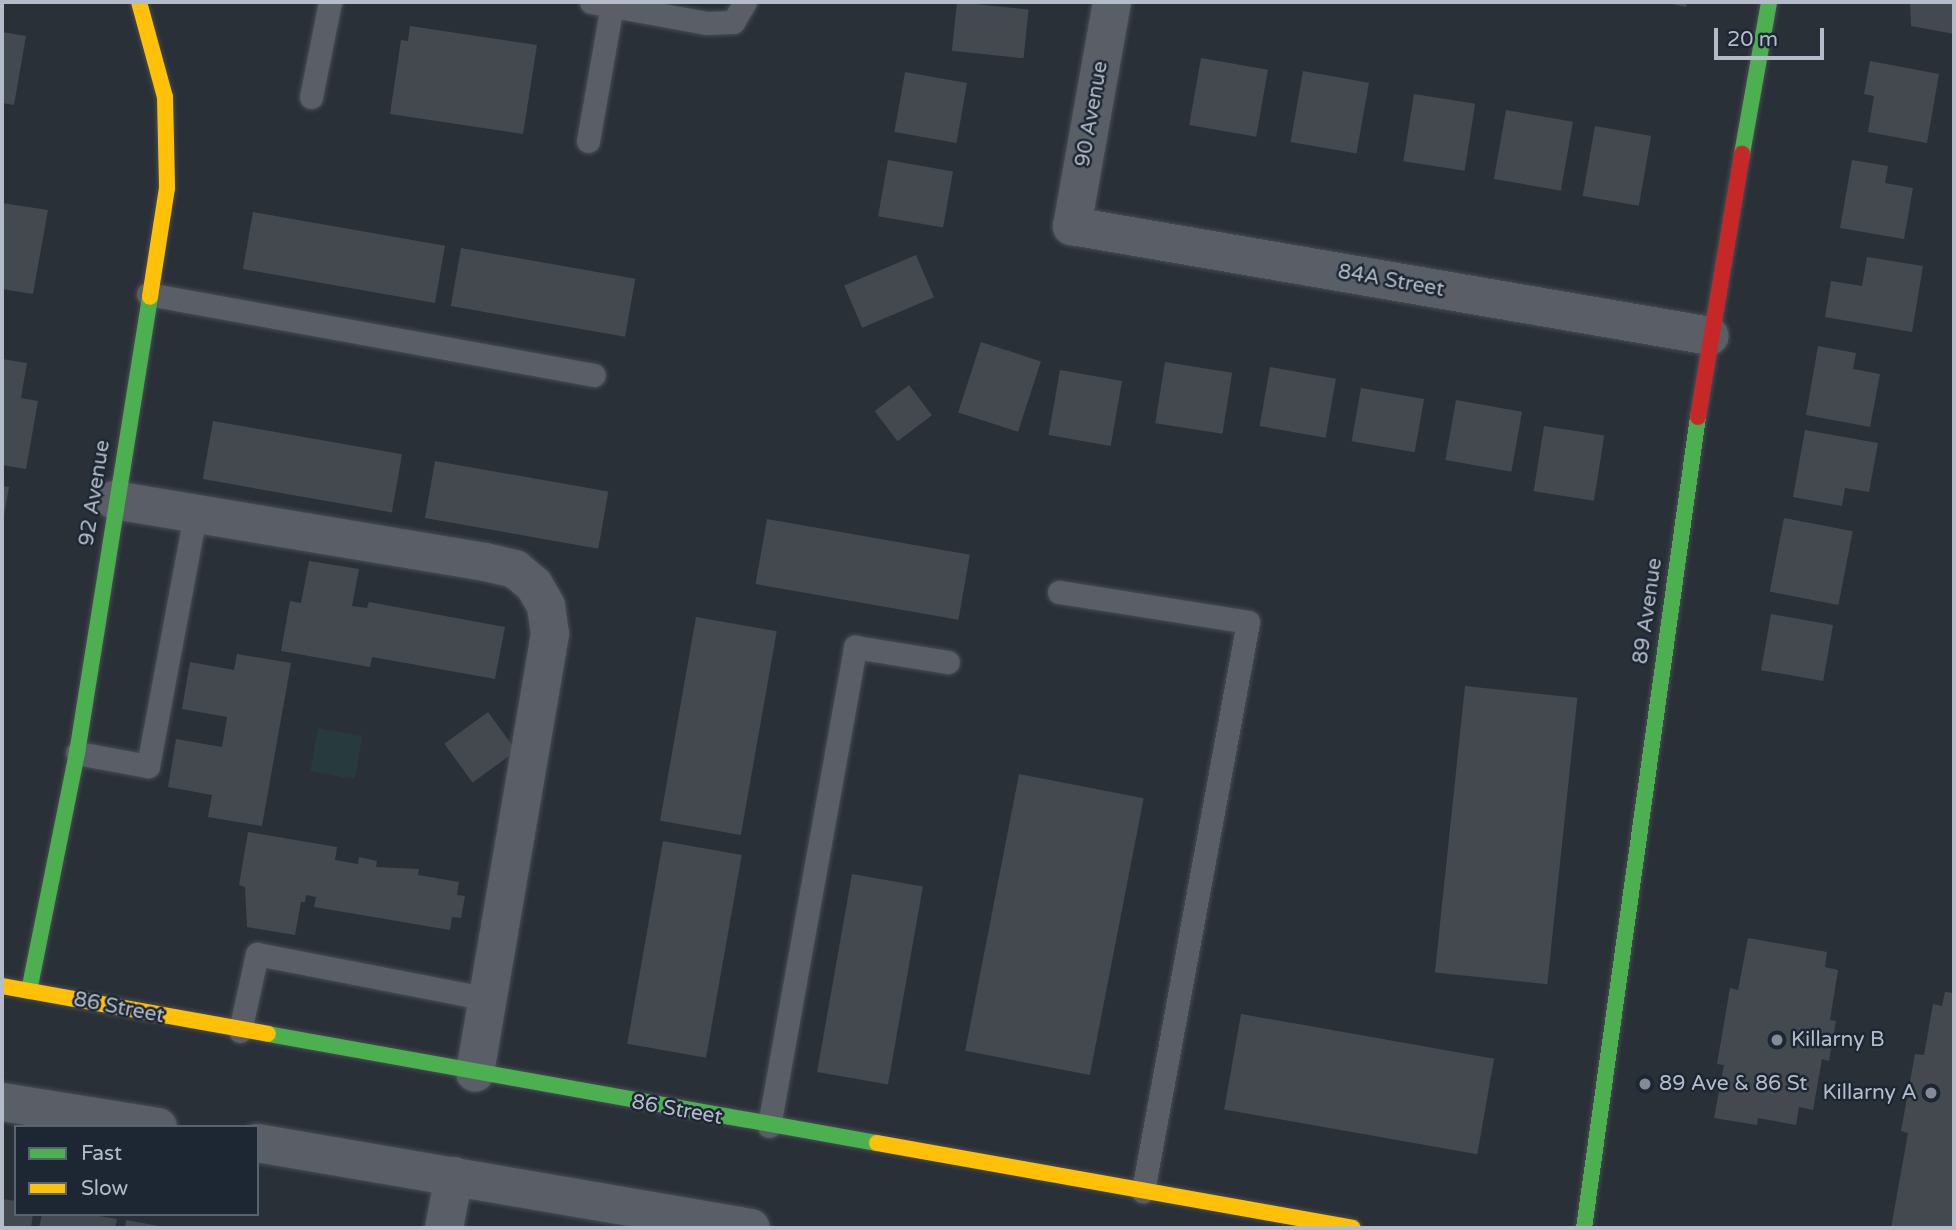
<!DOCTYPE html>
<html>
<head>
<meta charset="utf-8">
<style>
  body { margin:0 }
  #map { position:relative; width:1956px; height:1230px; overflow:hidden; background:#2a3038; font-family:"Varela Round",sans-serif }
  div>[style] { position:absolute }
  .green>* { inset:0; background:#273a3e; transform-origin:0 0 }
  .building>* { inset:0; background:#444950; transform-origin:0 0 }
  .roads { filter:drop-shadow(0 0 2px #484c53) drop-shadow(0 0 2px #484c53) }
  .lane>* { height:23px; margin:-11.5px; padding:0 11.5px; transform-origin:11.5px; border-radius:11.5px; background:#5a5e66 }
  .street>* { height:38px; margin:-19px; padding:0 19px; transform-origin:19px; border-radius:19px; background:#5a5e66 }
  .fast>* { height:16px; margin:-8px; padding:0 8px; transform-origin:8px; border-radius:8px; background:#4caf50 }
  .slow>* { height:16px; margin:-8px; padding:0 8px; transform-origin:8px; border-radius:8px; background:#ffc107 }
  .jam>* { height:16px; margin:-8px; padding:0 8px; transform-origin:8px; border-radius:8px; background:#c62828 }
  .dots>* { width:19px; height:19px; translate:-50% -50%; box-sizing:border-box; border:4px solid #1d2633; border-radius:50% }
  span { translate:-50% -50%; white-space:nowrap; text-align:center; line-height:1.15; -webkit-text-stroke:5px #1d2633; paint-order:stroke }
  .street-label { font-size:21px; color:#b4bcc9 }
  .poi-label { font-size:21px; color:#b4bcc9 }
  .left { translate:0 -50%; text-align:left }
  .right { translate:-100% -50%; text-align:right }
  .frame { position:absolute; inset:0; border:4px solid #b4bcc9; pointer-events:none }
  .legend { position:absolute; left:14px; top:1125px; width:245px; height:91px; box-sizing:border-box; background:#1d2633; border:2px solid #59626f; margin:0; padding:9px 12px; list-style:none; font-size:21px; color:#b4bcc9 }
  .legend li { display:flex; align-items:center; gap:14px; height:35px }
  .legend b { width:35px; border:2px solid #59626f }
  .scale { position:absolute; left:1714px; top:28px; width:110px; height:32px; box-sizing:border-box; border:4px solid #b4bcc9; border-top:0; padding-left:9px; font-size:21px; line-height:24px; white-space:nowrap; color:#b4bcc9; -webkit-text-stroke:5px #1d2633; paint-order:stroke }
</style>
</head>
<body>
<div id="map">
  <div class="green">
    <div style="left:318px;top:728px;width:45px;height:44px;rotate:10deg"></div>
  </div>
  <div class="building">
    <div style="left:957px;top:2px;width:72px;height:49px;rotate:6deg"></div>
    <div style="clip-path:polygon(1663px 2px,1687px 2px,1686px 7px)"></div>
    <div style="clip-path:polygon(1910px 2px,1954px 2px,1954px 34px,1911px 26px)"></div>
    <div style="clip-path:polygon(410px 26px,537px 45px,523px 134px,390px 114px,401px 40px,408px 41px)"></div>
    <div style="clip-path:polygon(2px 32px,26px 36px,14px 105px,2px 103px)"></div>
    <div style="left:1201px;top:58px;width:68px;height:68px;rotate:10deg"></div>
    <div style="clip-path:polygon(1870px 61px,1939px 74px,1927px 143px,1868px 132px,1874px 96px,1864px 94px)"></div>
    <div style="left:1303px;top:71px;width:67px;height:72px;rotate:10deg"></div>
    <div style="left:905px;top:72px;width:63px;height:61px;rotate:10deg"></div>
    <div style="left:1414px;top:94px;width:62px;height:68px;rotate:9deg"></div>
    <div style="left:1506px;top:110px;width:68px;height:70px;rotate:10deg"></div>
    <div style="left:1595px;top:126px;width:57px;height:71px;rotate:10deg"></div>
    <div style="left:888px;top:160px;width:66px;height:57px;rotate:10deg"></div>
    <div style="clip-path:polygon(1852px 160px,1888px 166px,1885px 183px,1913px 188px,1904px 239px,1840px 228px)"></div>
    <div style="clip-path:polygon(2px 203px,48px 210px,33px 294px,2px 289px)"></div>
    <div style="left:253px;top:212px;width:195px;height:58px;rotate:10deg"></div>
    <div style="left:461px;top:248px;width:177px;height:59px;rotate:10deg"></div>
    <div style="left:916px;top:255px;width:46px;height:78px;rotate:67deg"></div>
    <div style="clip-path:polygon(1867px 257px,1923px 266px,1912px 332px,1825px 317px,1831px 281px,1862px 286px)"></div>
    <div style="left:981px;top:342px;width:63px;height:74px;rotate:18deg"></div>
    <div style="clip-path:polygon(1818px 346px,1856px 353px,1853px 369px,1880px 374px,1870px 427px,1806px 415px)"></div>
    <div style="clip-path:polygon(2px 359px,27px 363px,21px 398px,38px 401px,26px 469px,2px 465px)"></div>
    <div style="left:1165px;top:362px;width:68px;height:62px;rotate:9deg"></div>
    <div style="left:1270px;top:367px;width:67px;height:60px;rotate:10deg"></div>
    <div style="left:1060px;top:370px;width:63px;height:66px;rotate:10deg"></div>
    <div style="left:909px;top:385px;width:38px;height:43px;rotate:53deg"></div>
    <div style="left:1361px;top:388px;width:64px;height:54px;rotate:10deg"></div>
    <div style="left:1456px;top:400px;width:67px;height:61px;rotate:10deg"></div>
    <div style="left:213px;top:421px;width:192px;height:59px;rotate:10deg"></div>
    <div style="left:1544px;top:426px;width:61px;height:66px;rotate:9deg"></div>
    <div style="clip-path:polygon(1805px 430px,1878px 443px,1869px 492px,1845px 488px,1842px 506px,1793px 497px)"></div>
    <div style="left:435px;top:461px;width:176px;height:58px;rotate:10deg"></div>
    <div style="clip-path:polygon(2px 486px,9px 487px,3px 521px,2px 521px)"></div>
    <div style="left:1784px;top:518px;width:70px;height:75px;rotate:11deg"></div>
    <div style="left:767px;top:519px;width:206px;height:66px;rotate:10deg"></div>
    <div style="clip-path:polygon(309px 561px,359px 569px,352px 606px,367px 608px,369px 602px,505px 627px,495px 679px,372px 657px,370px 667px,281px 651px,290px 601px,301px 603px)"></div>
    <div style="left:1771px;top:614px;width:63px;height:57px;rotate:10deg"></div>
    <div style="left:696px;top:617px;width:82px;height:207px;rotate:10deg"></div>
    <div style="clip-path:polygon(237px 654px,291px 663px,262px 826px,208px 817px,212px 795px,168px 787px,176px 739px,222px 747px,227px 717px,182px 709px,190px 662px,234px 670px)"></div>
    <div style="left:1465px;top:686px;width:113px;height:288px;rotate:6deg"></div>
    <div style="left:488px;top:712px;width:48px;height:54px;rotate:54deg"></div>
    <div style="left:1019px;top:774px;width:127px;height:282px;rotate:11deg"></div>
    <div style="clip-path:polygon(248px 832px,337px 847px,335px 860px,358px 864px,359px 857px,377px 861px,376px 867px,419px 869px,418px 875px,459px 882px,457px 895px,465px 896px,461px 918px,452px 917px,450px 930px,314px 907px,316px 897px,306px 895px,305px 902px,301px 902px,295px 935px,247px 927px,245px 887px,239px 885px)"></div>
    <div style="left:663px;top:841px;width:80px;height:206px;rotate:10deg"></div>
    <div style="left:852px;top:874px;width:72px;height:201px;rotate:10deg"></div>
    <div style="clip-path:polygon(1748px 938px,1827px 952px,1825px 967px,1838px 970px,1830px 1020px,1836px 1021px,1829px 1061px,1822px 1059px,1813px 1110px,1799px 1107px,1796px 1125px,1758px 1118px,1757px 1125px,1714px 1118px,1724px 1065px,1717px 1064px,1730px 988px,1738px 990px)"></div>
    <div style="clip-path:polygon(1945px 992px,1954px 993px,1954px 1228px,1891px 1228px,1908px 1133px,1901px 1131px,1915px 1054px,1924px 1055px,1933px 1004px,1942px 1006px)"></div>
    <div style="left:1241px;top:1014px;width:257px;height:97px;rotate:10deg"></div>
    <div style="clip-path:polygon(2px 1199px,16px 1201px,16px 1214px,33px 1214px,31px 1228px,2px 1228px)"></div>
    <div style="clip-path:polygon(42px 1214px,87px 1214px,117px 1219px,115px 1228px,39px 1228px)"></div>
    <div style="clip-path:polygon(126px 1220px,164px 1227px,164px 1228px,125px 1228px)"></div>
  </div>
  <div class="roads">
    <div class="lane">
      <div style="left:591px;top:2px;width:117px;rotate:10.3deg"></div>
      <div style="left:706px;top:23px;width:27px;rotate:-2deg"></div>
      <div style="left:733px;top:22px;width:23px;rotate:-59deg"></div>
      <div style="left:311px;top:97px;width:97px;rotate:-78.7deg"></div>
      <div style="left:588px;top:141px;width:138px;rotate:-80deg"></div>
      <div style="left:148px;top:294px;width:453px;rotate:10.3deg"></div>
      <div style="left:1059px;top:592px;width:191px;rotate:9deg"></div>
      <div style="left:1248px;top:622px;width:579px;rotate:100.46deg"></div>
      <div style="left:77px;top:753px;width:72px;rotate:10.4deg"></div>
      <div style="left:148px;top:766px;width:254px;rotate:-79.4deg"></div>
      <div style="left:240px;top:1031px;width:79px;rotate:-77.6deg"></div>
      <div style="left:257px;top:954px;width:235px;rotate:11deg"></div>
      <div style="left:769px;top:1126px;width:487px;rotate:-79.8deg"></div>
      <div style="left:855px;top:647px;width:94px;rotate:9.2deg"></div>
    </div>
    <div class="street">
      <div style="left:1112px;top:2px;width:228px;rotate:100.1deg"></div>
      <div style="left:1072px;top:226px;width:647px;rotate:9.78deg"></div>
      <div style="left:114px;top:500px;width:376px;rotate:9.5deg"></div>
      <div style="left:485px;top:562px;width:31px;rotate:13deg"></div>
      <div style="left:515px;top:569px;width:25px;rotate:40deg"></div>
      <div style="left:534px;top:585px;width:24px;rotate:60deg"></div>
      <div style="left:546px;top:606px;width:28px;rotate:82deg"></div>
      <div style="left:550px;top:634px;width:445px;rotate:99.7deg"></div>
      <div style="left:2px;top:1102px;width:158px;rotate:9.1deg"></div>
      <div style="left:257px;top:1143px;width:501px;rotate:9.76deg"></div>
      <div style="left:444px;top:1228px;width:53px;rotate:-79.1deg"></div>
    </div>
    <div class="fast">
      <div style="left:1742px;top:154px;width:154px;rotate:-79.9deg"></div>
      <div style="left:29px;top:991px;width:243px;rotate:-78.6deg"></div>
      <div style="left:77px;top:753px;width:462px;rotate:-80.9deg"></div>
      <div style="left:268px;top:1034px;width:619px;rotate:10.15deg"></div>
      <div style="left:1584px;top:1228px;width:819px;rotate:-82deg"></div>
    </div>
    <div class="slow">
      <div style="left:139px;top:2px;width:98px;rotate:74.7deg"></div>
      <div style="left:165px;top:97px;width:91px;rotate:88.7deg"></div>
      <div style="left:167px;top:188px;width:110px;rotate:98.9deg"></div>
      <div style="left:2px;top:986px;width:270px;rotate:10.2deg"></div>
      <div style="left:877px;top:1143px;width:483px;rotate:10.1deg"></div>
    </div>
    <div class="jam">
      <div style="left:1698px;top:417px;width:267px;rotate:-80.5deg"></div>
    </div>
  </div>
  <div class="dots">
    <div style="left:1777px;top:1040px;background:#848b96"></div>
    <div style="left:1645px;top:1084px;background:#848b96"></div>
    <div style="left:1931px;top:1093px;background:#848b96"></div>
  </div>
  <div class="street-label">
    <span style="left:1092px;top:114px;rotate:-80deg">90 Avenue</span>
    <span style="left:1391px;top:281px;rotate:10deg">84A Street</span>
    <span style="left:95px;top:493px;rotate:-81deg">92 Avenue</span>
    <span style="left:1648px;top:611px;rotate:-82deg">89 Avenue</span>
    <span style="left:119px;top:1008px;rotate:11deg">86 Street</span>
    <span style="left:677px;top:1110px;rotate:10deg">86 Street</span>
  </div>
  <div class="poi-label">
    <span class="left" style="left:1791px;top:1040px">Killarny B</span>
    <span class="left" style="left:1659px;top:1084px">89 Ave &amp; 86 St</span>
    <span class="right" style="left:1917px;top:1093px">Killarny A</span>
  </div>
  <div class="frame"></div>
  <ul class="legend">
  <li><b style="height:9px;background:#4caf50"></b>Fast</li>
  <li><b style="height:9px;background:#ffc107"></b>Slow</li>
  </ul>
  <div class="scale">20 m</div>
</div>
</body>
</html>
